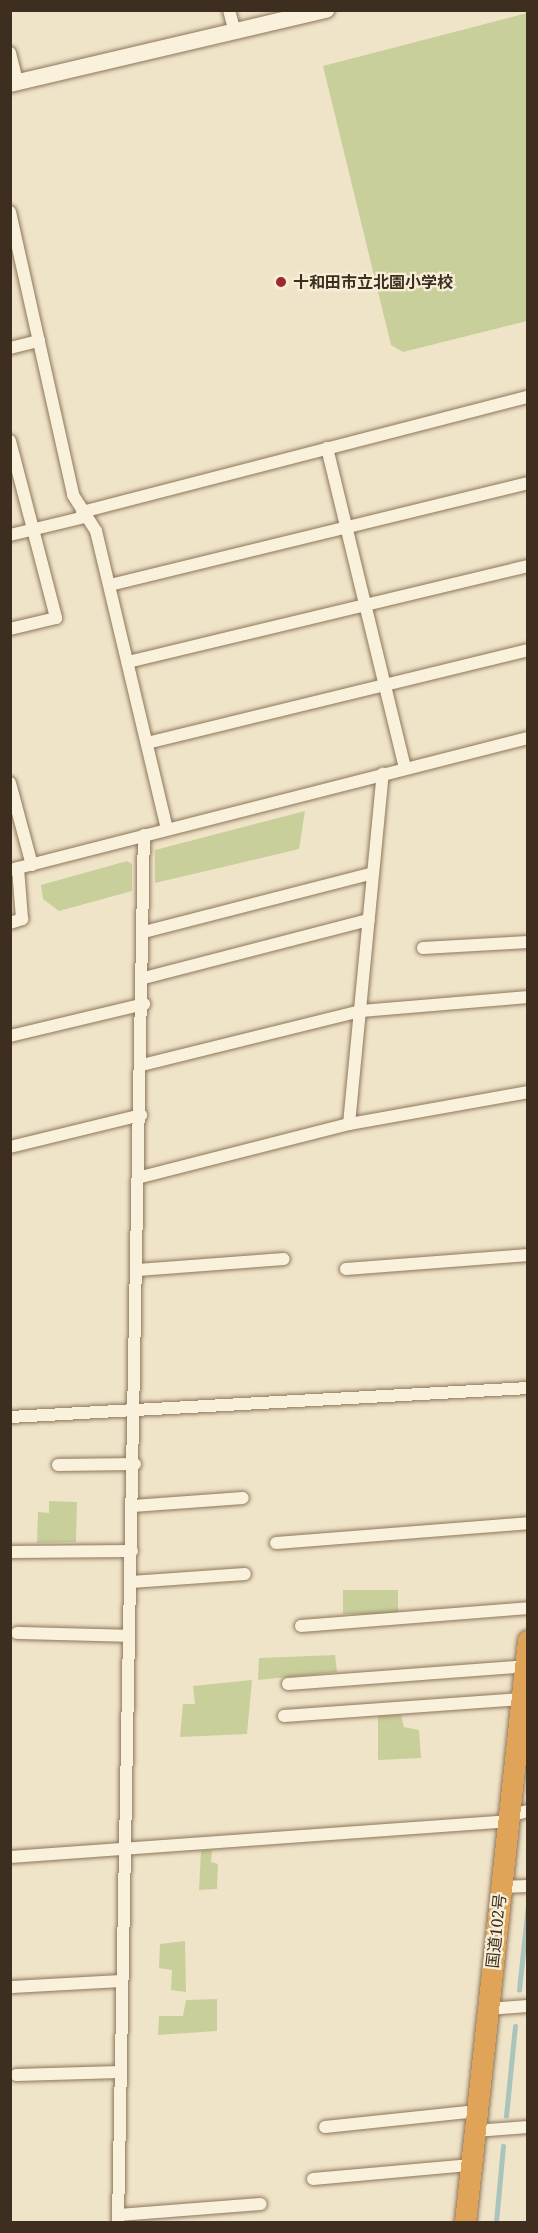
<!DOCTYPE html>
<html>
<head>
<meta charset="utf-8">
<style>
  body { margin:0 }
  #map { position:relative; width:538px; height:2233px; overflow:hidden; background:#f0e4c8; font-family:"Noto Serif","Noto Sans JP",serif }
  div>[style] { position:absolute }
  .green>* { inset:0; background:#c9cf9b; transform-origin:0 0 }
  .stream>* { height:4.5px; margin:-2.25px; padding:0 2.25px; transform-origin:2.25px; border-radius:2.25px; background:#a9c4bc }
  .roads { filter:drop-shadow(0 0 2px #8d765c) drop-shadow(0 0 2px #8d765c) }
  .street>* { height:12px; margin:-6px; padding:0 6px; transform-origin:6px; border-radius:6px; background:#faf1dc }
  .secondary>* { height:16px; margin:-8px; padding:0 8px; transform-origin:8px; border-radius:8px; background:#faf1dc }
  .highway>* { height:21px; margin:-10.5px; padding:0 10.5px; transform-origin:10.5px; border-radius:10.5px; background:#e0a458 }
  .dots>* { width:16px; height:16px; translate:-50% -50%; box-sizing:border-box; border:3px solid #f7eed8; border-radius:50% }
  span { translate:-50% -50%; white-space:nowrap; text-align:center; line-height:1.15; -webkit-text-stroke:4.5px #f7eed8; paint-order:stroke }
  .poi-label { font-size:16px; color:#3d2e20; font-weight:700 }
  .left { translate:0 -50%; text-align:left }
  .street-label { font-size:16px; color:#3d2e20 }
  .frame { position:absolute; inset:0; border:12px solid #3d2e20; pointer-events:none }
</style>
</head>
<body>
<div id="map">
  <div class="green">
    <div style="clip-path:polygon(527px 13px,527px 321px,403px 352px,391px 345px,323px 66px)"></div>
    <div style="clip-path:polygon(305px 811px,299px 849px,155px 883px,155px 850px)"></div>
    <div style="clip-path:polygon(127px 861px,132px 864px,132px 891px,59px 911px,43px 899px,41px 885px)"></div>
    <div style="clip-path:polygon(49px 1501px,77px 1502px,76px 1542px,37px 1543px,38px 1512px,49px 1513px)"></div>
    <div style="left:398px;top:1590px;width:24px;height:55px;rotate:90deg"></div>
    <div style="clip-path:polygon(335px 1655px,337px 1672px,258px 1680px,259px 1658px)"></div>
    <div style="clip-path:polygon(252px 1680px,247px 1734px,180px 1737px,183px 1704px,195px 1704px,193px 1686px)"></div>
    <div style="clip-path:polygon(401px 1715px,404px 1727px,419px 1730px,421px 1758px,378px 1760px,378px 1716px)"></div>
    <div style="clip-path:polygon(212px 1850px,211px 1862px,218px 1864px,217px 1889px,199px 1890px,201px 1851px)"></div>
    <div style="clip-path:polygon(185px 1941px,186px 1992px,171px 1990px,172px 1970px,159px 1968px,160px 1944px)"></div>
    <div style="clip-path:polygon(217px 1999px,217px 2031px,158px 2035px,159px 2016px,183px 2016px,186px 2000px)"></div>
  </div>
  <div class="stream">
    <div style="left:519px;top:1990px;width:86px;rotate:-84deg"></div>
    <div style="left:506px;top:2116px;width:90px;rotate:-84.3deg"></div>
    <div style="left:496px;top:2222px;width:76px;rotate:-84.7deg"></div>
  </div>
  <div class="roads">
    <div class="street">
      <div style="left:229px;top:10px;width:23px;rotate:75deg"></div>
      <div style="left:10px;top:53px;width:30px;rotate:76deg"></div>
      <div style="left:10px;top:212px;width:290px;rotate:77.4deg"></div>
      <div style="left:73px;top:495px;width:43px;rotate:57.4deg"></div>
      <div style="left:96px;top:531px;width:305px;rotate:76.6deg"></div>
      <div style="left:10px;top:348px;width:30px;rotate:-14deg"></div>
      <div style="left:10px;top:441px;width:183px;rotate:75.4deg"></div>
      <div style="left:56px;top:618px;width:47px;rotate:166.6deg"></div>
      <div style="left:327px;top:448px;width:328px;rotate:76.3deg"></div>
      <div style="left:82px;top:512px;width:461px;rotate:-14.5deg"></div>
      <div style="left:10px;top:535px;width:77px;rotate:-13.5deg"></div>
      <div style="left:110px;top:585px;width:430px;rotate:-13.7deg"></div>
      <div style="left:128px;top:662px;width:411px;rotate:-13.5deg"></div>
      <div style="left:147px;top:743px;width:392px;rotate:-13.7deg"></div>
      <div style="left:10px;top:783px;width:85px;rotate:75deg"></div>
      <div style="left:10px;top:870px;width:535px;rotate:-14.3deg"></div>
      <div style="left:10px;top:923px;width:13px;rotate:-18deg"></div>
      <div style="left:22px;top:919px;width:51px;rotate:-94.5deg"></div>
      <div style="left:144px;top:932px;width:236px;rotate:-14.4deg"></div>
      <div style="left:423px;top:948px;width:105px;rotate:-3.3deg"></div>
      <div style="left:144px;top:978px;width:232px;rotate:-14.5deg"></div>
      <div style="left:10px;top:1036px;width:138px;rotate:-13.4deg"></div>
      <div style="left:142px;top:1065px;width:226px;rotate:-13.9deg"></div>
      <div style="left:361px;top:1011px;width:168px;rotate:-4.8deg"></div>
      <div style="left:349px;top:1124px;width:352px;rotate:-84.5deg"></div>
      <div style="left:10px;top:1147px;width:135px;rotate:-13.7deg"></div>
      <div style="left:141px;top:1177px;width:215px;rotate:-14.3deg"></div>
      <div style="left:349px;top:1124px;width:182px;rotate:-10.1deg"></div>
      <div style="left:346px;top:1269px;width:183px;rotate:-4.4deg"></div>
      <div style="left:138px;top:1270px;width:146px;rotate:-4.3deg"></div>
      <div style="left:10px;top:1417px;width:519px;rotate:-3.2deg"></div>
      <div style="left:58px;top:1465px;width:77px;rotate:-0.7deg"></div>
      <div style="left:133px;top:1506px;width:110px;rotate:-4.2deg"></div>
      <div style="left:276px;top:1543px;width:253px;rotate:-4.5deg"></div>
      <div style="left:10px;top:1552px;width:122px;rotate:-0.5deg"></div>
      <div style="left:131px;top:1582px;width:114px;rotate:-4deg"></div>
      <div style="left:301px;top:1626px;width:228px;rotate:-4.5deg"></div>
      <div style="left:17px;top:1633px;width:112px;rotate:1.5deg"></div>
      <div style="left:288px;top:1684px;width:238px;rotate:-4.3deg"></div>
      <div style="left:284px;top:1716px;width:238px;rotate:-4.1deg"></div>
      <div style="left:509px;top:1816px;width:20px;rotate:-15deg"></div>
      <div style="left:10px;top:1857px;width:499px;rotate:-4.1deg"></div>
      <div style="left:501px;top:1887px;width:27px;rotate:-2deg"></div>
      <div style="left:12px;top:1987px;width:109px;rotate:-3.2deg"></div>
      <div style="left:488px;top:2009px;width:40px;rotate:-4.3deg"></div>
      <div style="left:16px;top:2075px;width:104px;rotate:-1.7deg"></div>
      <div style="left:325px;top:2127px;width:153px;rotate:-6deg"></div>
      <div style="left:475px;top:2131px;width:53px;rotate:-4.3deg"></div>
      <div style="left:313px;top:2179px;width:159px;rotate:-5.1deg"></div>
      <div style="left:118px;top:2215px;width:143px;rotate:-4.4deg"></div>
      <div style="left:118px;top:2222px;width:1387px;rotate:-88.93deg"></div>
    </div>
    <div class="secondary">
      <div style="left:10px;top:84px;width:325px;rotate:-13.2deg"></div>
    </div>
    <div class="highway">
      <div style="left:465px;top:2222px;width:585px;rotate:-83.82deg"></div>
    </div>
  </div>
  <div class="dots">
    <div style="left:281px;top:282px;background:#9e2a2b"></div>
  </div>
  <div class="poi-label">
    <span class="left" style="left:293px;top:282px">十和田市立北園小学校</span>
  </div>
  <div class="street-label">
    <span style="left:496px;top:1931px;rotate:-84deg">国道102号</span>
  </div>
  <div class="frame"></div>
</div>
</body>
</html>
